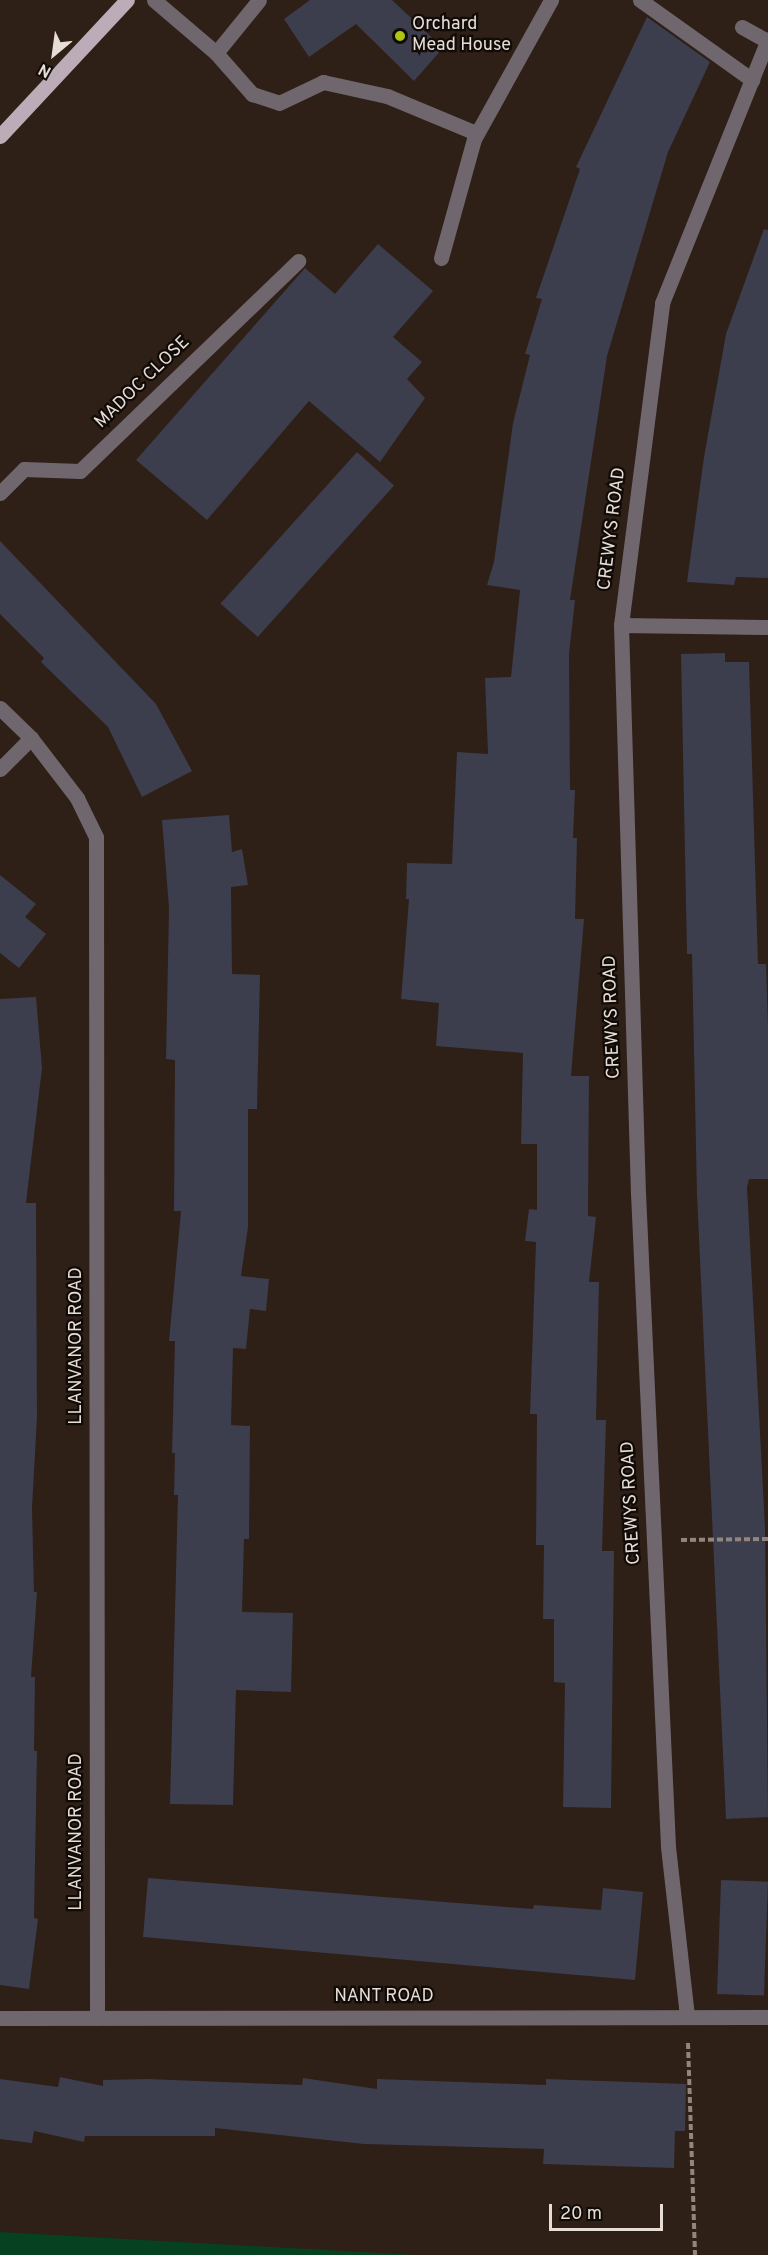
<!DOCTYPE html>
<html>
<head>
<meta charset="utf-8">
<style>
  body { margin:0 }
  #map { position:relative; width:768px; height:2255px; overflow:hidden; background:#2e1f17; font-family:Overpass,sans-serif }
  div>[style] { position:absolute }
  .green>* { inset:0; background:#064221 }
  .building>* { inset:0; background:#3c3d4d; transform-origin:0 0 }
  .path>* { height:4px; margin-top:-2px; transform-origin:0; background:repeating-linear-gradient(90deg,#91857e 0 6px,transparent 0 9px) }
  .minor>* { height:15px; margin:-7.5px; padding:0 7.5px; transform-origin:7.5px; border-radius:7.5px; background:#6f676d }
  .major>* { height:15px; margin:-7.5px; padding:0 7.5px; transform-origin:7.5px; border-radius:7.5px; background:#bbacb8 }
  .dots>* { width:16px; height:16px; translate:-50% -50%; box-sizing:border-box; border:3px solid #110b07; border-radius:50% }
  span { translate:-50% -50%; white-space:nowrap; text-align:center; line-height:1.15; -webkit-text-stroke:4.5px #110b07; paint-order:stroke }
  .poi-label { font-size:18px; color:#e7ddd7 }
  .left { translate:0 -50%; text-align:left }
  .street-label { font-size:18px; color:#e7ddd7 }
  .north { position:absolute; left:24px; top:24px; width:60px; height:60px; -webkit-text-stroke:4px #110b07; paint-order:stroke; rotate:209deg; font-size:16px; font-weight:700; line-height:24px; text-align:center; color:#e7ddd7 }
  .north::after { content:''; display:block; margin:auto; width:21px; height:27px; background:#e7ddd7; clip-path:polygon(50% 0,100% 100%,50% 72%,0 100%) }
  .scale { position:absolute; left:549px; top:2204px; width:114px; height:27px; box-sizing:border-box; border:3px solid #e7ddd7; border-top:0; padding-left:8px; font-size:18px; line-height:21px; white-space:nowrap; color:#e7ddd7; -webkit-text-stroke:4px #110b07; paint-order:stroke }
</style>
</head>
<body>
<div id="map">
  <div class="green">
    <div style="clip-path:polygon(0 2232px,414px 2255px,0 2255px)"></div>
  </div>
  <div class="building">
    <div style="clip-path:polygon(310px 0,392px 0,443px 48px,414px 81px,356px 24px,309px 57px,284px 19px)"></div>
    <div style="clip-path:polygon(647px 17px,710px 62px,668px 152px,607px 356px,570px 600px,575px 600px,569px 654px,570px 790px,575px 790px,573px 838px,577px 838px,575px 919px,584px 919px,571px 1076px,589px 1076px,588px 1216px,596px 1217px,589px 1282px,599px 1282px,596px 1420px,606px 1420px,602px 1551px,614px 1551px,611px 1808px,563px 1807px,565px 1683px,554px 1682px,554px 1619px,543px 1619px,544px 1545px,536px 1545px,537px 1414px,530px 1414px,536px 1242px,525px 1241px,529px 1209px,537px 1210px,537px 1144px,521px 1144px,523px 1053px,436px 1046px,439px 1003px,401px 999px,409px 899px,406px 899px,407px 863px,452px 864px,457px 752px,488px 754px,485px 678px,511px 677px,520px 590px,487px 585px,494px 562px,513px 423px,530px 355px,525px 354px,542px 299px,536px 298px,580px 169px,576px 167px)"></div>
    <div style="clip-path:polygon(764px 229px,768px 230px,768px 578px,736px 577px,734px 585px,687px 582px,704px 457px,726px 334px)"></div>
    <div style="clip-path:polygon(378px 244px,433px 291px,393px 337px,422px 362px,407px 379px,425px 398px,380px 462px,309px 401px,207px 520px,136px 460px,305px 268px,335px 294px)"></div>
    <div style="left:357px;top:452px;width:50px;height:204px;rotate:42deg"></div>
    <div style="clip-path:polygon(0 541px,156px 704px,192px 771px,142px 797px,108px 727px,41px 662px,44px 658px,0 614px)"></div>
    <div style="clip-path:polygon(725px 653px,725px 662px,749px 662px,758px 964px,766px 964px,768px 1026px,768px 1179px,749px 1179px,747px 1187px,765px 1527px,768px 1817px,726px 1819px,697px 1195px,692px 954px,687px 954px,681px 654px)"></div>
    <div style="clip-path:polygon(229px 815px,232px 852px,242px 849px,248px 885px,231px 887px,232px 974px,260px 975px,257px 1109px,248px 1109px,248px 1227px,241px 1276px,269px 1279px,266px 1311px,250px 1309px,246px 1349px,233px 1348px,231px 1425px,250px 1426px,249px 1539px,244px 1539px,242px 1612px,293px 1613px,291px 1692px,236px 1690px,233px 1805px,170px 1804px,178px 1495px,174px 1495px,175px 1453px,172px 1453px,175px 1341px,169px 1341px,181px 1211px,174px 1211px,175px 1060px,166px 1059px,169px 908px,162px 820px)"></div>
    <div style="clip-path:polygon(0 875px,36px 904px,25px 917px,46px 934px,19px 968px,0 953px)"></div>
    <div style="clip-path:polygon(36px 997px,42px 1068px,26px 1203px,36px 1203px,37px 1417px,32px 1508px,34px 1592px,37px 1592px,31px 1677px,35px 1677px,34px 1751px,37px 1751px,34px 1918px,38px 1919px,29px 1989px,0 1985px,0 999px)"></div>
    <div style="clip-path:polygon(148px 1878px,533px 1909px,534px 1905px,601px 1910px,603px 1888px,643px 1892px,635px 1980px,143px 1937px)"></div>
    <div style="left:721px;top:1880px;width:47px;height:114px;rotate:2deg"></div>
    <div style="clip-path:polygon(60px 2077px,103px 2086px,103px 2080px,147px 2079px,302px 2085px,303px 2078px,377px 2089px,377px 2079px,546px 2085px,546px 2079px,686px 2084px,685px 2131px,675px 2131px,674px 2168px,543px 2164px,544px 2149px,364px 2144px,215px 2128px,215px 2136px,85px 2136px,84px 2142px,34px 2131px,32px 2143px,0 2139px,0 2079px,58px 2087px)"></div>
  </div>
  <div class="path">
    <div style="left:681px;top:1540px;width:87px;rotate:-0.7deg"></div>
    <div style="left:688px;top:2043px;width:212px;rotate:88.1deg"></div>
  </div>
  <div class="minor">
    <div style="left:154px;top:0;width:82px;rotate:40.5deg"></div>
    <div style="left:216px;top:53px;width:55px;rotate:48.7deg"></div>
    <div style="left:252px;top:94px;width:28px;rotate:18deg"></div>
    <div style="left:279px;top:103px;width:49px;rotate:-25.5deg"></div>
    <div style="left:323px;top:82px;width:66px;rotate:12.3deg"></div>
    <div style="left:387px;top:96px;width:96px;rotate:22.6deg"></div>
    <div style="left:640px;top:0;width:138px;rotate:35.5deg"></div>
    <div style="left:742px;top:27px;width:29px;rotate:29deg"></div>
    <div style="left:216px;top:53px;width:68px;rotate:-50.9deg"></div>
    <div style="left:441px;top:258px;width:123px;rotate:-74.5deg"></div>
    <div style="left:474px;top:139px;width:159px;rotate:-61deg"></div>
    <div style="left:0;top:493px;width:34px;rotate:-45deg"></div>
    <div style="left:24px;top:469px;width:56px;rotate:2deg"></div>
    <div style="left:80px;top:471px;width:303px;rotate:-43.9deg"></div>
    <div style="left:621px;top:625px;width:147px;rotate:0.8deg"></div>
    <div style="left:0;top:708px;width:43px;rotate:44.1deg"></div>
    <div style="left:31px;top:738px;width:76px;rotate:52.5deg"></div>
    <div style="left:77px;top:798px;width:43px;rotate:64deg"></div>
    <div style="left:96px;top:837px;width:1181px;rotate:89.95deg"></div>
    <div style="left:0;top:769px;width:44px;rotate:-45deg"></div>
    <div style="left:687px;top:2016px;width:171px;rotate:-96.4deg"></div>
    <div style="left:668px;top:1846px;width:653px;rotate:-92.63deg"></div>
    <div style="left:638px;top:1194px;width:569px;rotate:-91.71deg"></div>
    <div style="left:621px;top:625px;width:325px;rotate:-82.7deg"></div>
    <div style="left:662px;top:303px;width:284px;rotate:-68.1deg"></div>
    <div style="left:0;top:2018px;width:768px;rotate:-0.07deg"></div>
  </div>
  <div class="major">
    <div style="left:0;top:136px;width:186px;rotate:-47deg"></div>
  </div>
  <div class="dots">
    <div style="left:400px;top:36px;background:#acc611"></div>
  </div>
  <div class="poi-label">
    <span class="left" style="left:412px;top:36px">Orchard<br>Mead House</span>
  </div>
  <div class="street-label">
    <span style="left:143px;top:383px;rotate:-44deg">MADOC CLOSE</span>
    <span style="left:613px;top:529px;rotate:-83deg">CREWYS ROAD</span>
    <span style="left:613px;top:1017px;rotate:-92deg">CREWYS ROAD</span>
    <span style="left:77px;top:1346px;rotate:-90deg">LLANVANOR ROAD</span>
    <span style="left:632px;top:1503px;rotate:-93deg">CREWYS ROAD</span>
    <span style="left:77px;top:1832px;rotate:-90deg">LLANVANOR ROAD</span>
    <span style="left:384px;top:1997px">NANT ROAD</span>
  </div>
  <div class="north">N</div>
  <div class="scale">20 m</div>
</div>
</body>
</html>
